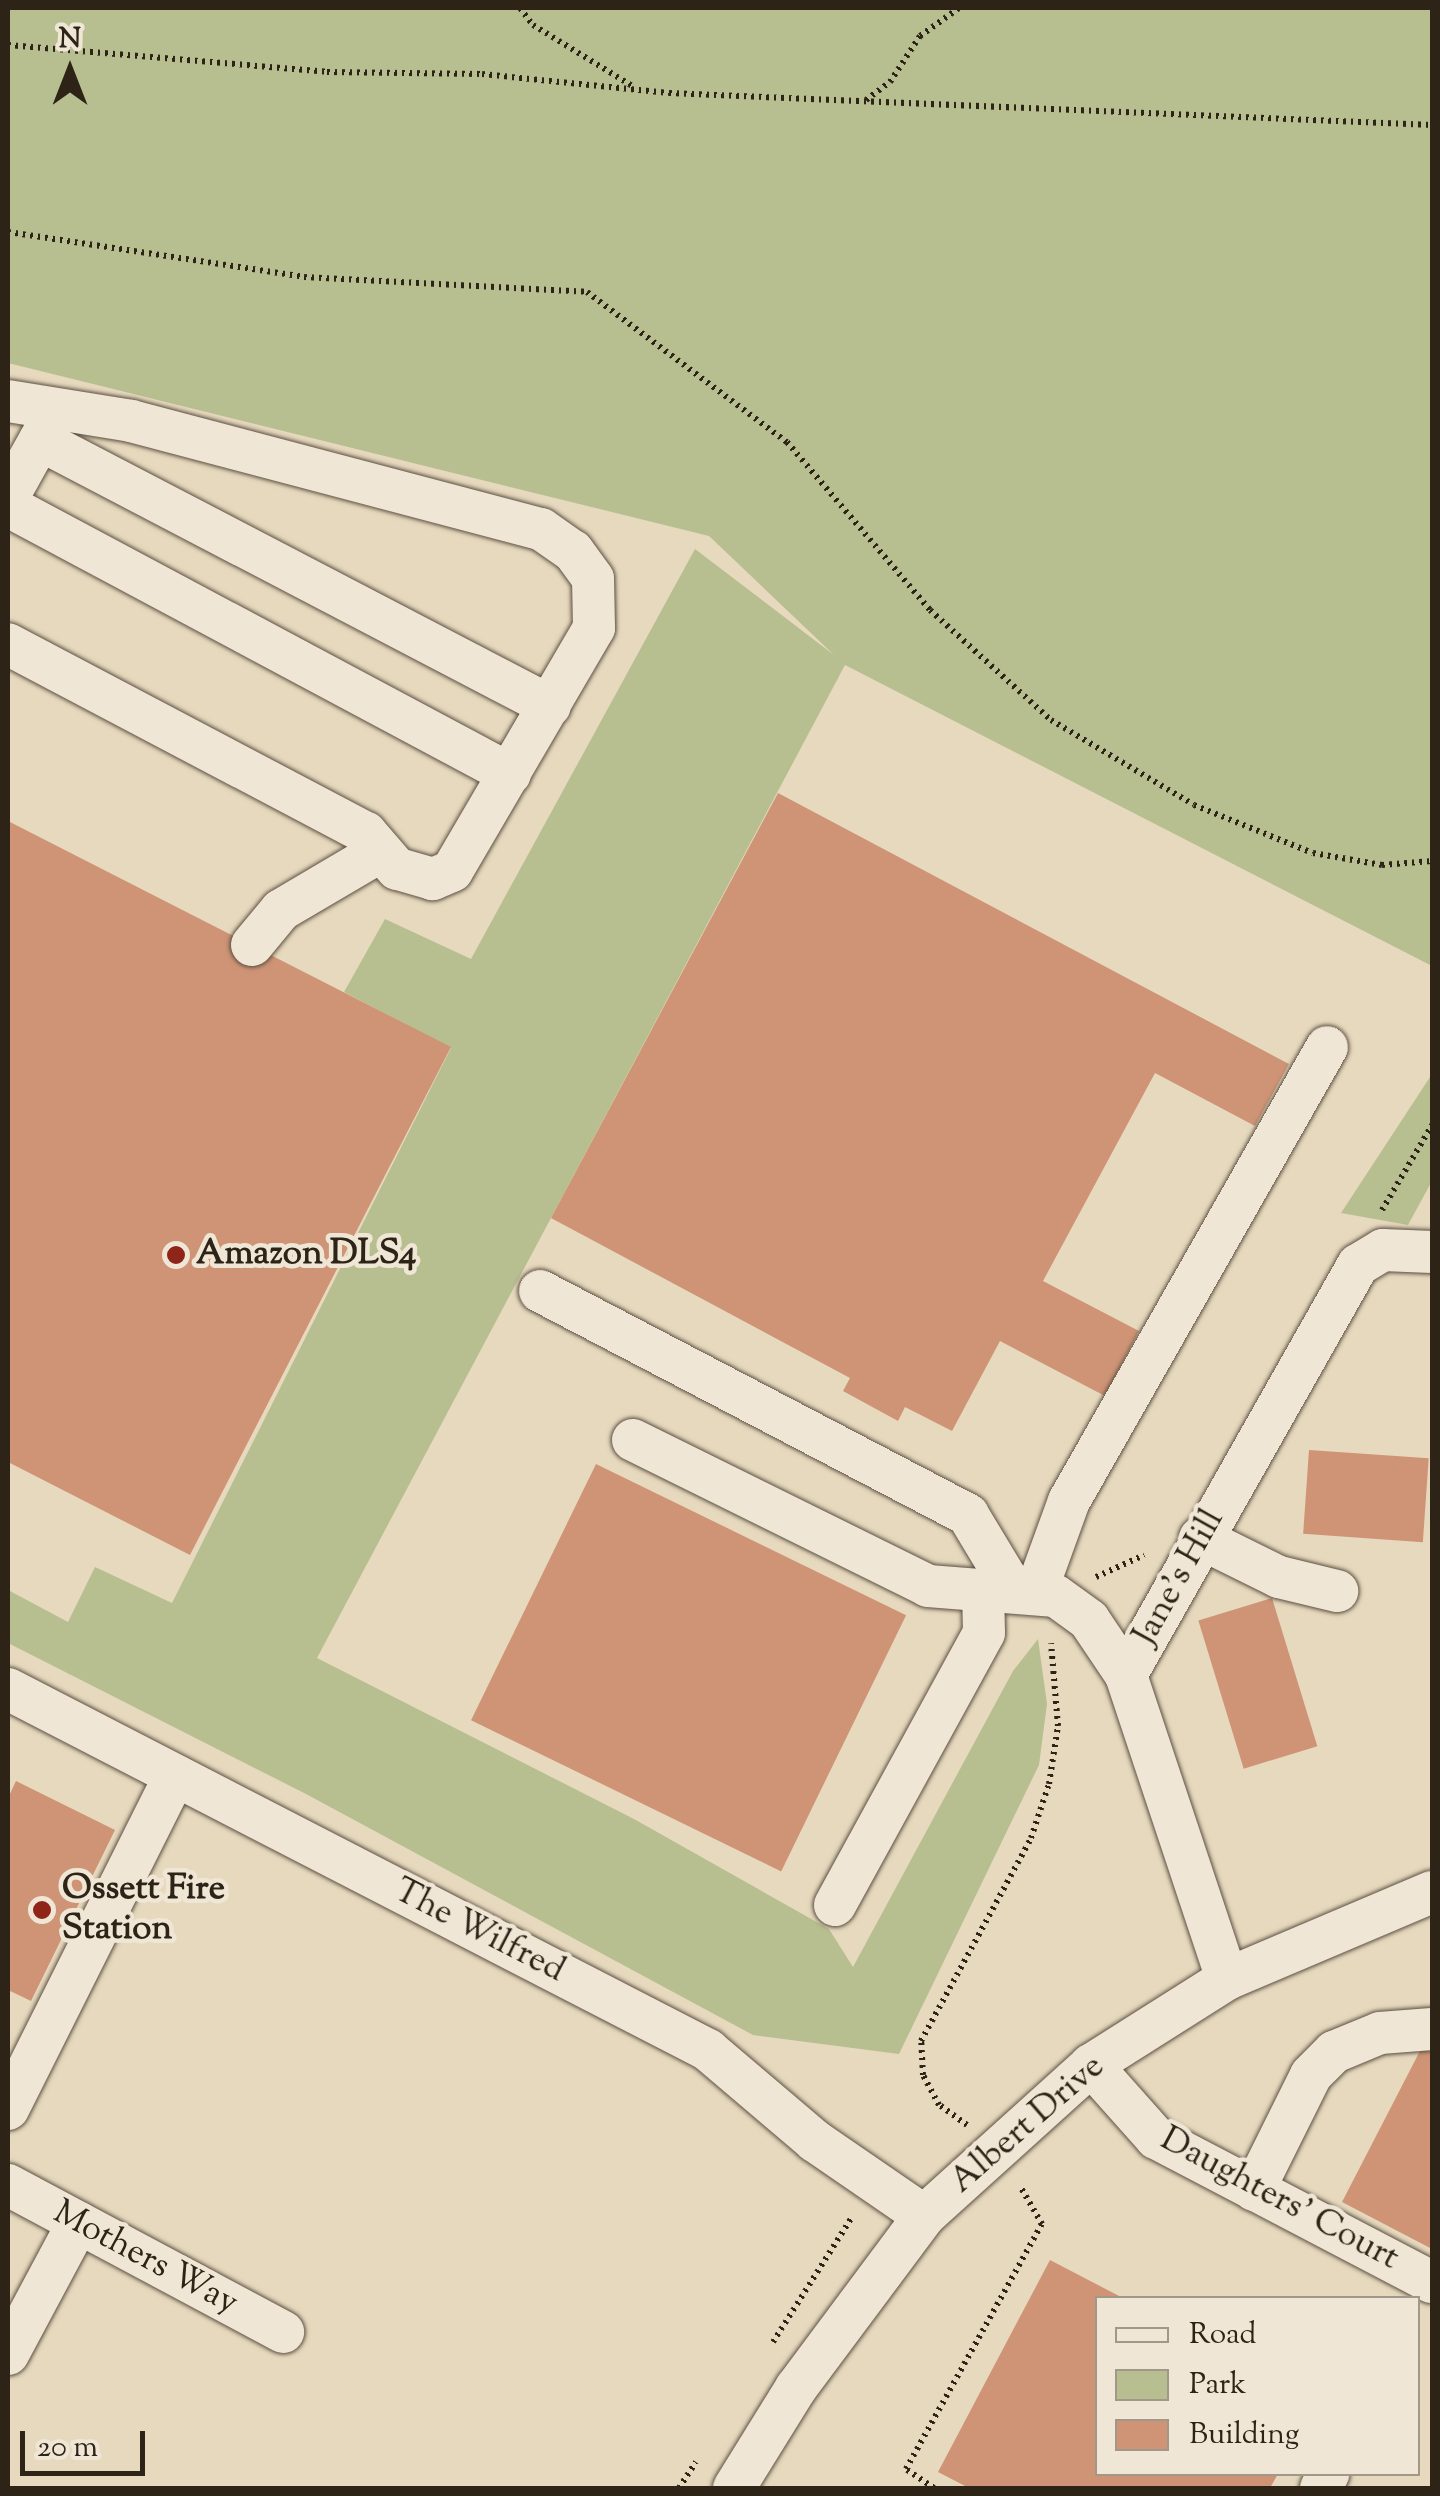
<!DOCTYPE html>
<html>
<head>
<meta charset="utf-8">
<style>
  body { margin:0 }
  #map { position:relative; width:1440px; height:2496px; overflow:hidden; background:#e7d9be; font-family:"Sorts Mill Goudy",serif }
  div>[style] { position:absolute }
  .green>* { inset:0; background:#b7bf90 }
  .building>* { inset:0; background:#cf9476; transform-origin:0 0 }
  .path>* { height:6px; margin-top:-3px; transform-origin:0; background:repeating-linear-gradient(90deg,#2d2317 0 2.5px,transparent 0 7.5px) }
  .roads { filter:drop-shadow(0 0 2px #5c5041) drop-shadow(0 0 2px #5c5041) }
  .minor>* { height:42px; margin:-21px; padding:0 21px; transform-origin:21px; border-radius:21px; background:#efe6d5 }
  .dots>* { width:28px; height:28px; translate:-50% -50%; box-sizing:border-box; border:5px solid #efe6d5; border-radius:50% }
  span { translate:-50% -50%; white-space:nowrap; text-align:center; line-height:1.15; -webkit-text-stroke:9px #efe6d5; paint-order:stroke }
  .poi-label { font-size:35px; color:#2d2317; font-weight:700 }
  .left { translate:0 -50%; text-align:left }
  .street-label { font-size:35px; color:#2d2317 }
  .frame { position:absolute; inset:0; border:10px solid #2d2317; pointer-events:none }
  .legend { position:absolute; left:1095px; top:2296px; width:325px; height:180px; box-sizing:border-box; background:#efe6d5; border:2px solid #a19889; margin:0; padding:12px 18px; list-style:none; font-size:30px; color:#2d2317 }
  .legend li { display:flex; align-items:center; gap:20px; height:50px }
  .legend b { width:50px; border:2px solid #a19889 }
  .north { position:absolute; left:20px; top:20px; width:100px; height:100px; -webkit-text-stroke:8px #efe6d5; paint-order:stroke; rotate:0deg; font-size:28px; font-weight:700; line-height:40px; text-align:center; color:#2d2317 }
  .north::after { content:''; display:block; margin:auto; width:35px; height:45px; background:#2d2317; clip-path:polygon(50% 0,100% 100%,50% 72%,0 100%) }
  .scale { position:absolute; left:20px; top:2431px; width:125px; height:45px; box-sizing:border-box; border:5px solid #2d2317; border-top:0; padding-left:12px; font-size:30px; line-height:35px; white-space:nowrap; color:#2d2317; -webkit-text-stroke:8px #efe6d5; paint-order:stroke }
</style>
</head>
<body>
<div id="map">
  <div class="green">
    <div style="clip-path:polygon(8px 8px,1432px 8px,1432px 966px,845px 665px,317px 1658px,634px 1819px,829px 1929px,853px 1967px,1013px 1671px,1038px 1639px,1047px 1704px,1039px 1765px,899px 2054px,753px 2035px,306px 1794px,8px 1643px,8px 1590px,68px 1622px,95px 1567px,172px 1603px,451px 1048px,344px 992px,385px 919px,471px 959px,695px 549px,834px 655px,709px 536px,8px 363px)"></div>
    <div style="clip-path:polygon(1432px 1074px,1432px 1181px,1408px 1225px,1341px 1213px)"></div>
  </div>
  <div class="building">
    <div style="clip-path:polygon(778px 793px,1289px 1064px,1255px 1126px,1155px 1073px,1043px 1281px,1139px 1331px,1105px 1396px,1000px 1341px,952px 1431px,905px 1407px,898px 1421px,843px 1391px,850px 1378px,551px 1218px)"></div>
    <div style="clip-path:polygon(8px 821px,451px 1047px,190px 1555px,8px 1462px)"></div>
    <div style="left:1309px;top:1450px;width:120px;height:84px;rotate:4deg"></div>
    <div style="left:596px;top:1464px;width:345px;height:285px;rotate:26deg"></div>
    <div style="left:1272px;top:1598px;width:155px;height:77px;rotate:73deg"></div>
    <div style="clip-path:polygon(16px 1781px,115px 1830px,31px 2001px,8px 1990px,8px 1798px)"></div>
    <div style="clip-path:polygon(1422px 2047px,1432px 2053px,1432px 2249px,1342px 2202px)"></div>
    <div style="clip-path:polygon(1050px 2260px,1123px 2298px,1098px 2298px,1098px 2474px,1278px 2474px,1270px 2488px,969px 2488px,938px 2472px)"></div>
  </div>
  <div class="path">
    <div style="left:520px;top:8px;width:21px;rotate:53deg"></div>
    <div style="left:533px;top:25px;width:116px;rotate:31.6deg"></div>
    <div style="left:8px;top:45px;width:320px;rotate:4.8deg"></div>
    <div style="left:327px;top:72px;width:155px;rotate:0.7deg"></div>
    <div style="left:482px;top:74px;width:188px;rotate:5.8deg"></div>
    <div style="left:669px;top:93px;width:764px;rotate:2.4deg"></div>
    <div style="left:866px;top:100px;width:30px;rotate:-37deg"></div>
    <div style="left:890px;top:82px;width:55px;rotate:-56.9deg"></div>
    <div style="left:920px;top:36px;width:48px;rotate:-35.7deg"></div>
    <div style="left:8px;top:232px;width:299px;rotate:8.6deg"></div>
    <div style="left:304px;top:277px;width:283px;rotate:3deg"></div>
    <div style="left:587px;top:292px;width:250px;rotate:36.9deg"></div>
    <div style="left:787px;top:442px;width:221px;rotate:49.6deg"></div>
    <div style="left:930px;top:610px;width:164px;rotate:42.3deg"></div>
    <div style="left:1051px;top:720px;width:166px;rotate:30.7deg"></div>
    <div style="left:1194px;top:805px;width:128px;rotate:22deg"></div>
    <div style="left:1313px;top:853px;width:70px;rotate:9.9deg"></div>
    <div style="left:1382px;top:865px;width:50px;rotate:-4.6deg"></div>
    <div style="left:1382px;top:1210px;width:99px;rotate:-59.5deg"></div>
    <div style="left:1096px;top:1577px;width:53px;rotate:-24.6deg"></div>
    <div style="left:967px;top:2125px;width:34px;rotate:-144deg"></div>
    <div style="left:939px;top:2105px;width:34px;rotate:-118deg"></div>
    <div style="left:923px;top:2075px;width:34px;rotate:-93deg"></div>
    <div style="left:921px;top:2041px;width:231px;rotate:-61.5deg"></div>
    <div style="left:1031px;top:1838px;width:57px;rotate:-71.6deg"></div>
    <div style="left:1049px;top:1784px;width:59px;rotate:-81.2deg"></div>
    <div style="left:1058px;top:1726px;width:83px;rotate:-94.8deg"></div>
    <div style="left:773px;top:2342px;width:148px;rotate:-57.7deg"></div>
    <div style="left:679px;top:2488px;width:31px;rotate:-57deg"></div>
    <div style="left:934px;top:2488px;width:34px;rotate:-146deg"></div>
    <div style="left:906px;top:2469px;width:280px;rotate:-61deg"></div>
    <div style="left:1042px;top:2224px;width:44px;rotate:-120.1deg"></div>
  </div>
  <div class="roads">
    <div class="minor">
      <div style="left:8px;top:401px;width:125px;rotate:9.2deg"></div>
      <div style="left:131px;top:421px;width:424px;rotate:14.8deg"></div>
      <div style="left:541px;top:529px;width:39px;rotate:35deg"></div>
      <div style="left:573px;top:551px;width:34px;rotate:54deg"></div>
      <div style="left:593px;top:579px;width:49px;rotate:88.8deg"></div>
      <div style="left:594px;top:628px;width:281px;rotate:120.3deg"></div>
      <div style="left:452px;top:871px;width:21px;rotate:157deg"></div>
      <div style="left:433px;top:879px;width:37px;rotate:-164deg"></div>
      <div style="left:397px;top:869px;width:48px;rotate:-130.7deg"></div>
      <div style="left:366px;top:833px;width:405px;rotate:-152.2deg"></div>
      <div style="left:40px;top:440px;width:575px;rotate:27.55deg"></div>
      <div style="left:8px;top:497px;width:93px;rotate:-60.9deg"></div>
      <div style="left:8px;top:506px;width:569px;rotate:28.1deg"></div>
      <div style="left:252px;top:945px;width:45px;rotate:-50.4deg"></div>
      <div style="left:281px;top:910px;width:116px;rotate:-30.5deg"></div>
      <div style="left:540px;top:1291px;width:483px;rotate:27.6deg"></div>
      <div style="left:968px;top:1515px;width:85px;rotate:58.9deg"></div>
      <div style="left:633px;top:1440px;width:329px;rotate:26.3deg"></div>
      <div style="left:928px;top:1586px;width:128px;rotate:4.5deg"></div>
      <div style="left:1056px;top:1596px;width:41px;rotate:36deg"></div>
      <div style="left:1089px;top:1620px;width:66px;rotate:56.1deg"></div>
      <div style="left:1200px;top:1538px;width:88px;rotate:26.3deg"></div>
      <div style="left:1279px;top:1577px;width:60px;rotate:13.6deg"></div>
      <div style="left:1036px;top:1592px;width:97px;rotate:-70.1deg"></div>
      <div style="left:1069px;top:1501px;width:522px;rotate:-60.39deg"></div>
      <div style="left:8px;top:1689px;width:788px;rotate:27.28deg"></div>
      <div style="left:708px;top:2050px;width:140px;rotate:40.4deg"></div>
      <div style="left:815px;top:2141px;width:132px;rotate:34.5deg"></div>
      <div style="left:835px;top:1905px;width:310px;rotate:-61.3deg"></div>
      <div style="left:984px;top:1633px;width:43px;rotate:-91.3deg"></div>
      <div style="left:1227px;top:1979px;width:320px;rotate:-108.4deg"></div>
      <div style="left:1126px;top:1675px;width:471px;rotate:-60.5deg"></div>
      <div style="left:1358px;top:1265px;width:29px;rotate:-31deg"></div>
      <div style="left:1383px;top:1250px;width:49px;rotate:2.3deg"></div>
      <div style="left:1091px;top:2065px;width:98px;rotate:48.3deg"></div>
      <div style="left:1156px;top:2138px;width:311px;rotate:27.6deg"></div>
      <div style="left:8px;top:2109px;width:373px;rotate:-63.4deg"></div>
      <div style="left:8px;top:2185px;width:312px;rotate:28.1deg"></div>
      <div style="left:1254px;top:2190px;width:128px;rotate:-63.6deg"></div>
      <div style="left:1311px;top:2075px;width:33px;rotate:-45deg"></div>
      <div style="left:1334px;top:2052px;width:50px;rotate:-22.4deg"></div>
      <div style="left:1380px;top:2033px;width:52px;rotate:-4.4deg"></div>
      <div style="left:8px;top:2354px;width:149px;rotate:-61.9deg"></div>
      <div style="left:734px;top:2488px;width:118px;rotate:-58.2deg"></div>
      <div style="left:796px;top:2388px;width:214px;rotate:-53.3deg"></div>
      <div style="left:924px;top:2216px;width:225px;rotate:-42.1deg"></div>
      <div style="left:1091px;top:2065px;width:161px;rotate:-32.3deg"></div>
      <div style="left:1227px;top:1979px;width:223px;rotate:-23deg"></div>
      <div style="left:1321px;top:2488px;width:16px;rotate:-63deg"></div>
    </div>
  </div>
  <div class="dots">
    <div style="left:176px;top:1255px;background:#8f2418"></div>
    <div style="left:42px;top:1910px;background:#8f2418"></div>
  </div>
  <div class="poi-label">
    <span class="left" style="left:196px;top:1255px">Amazon DLS4</span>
    <span class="left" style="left:62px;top:1910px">Ossett Fire<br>Station</span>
  </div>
  <div class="street-label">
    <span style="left:1180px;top:1578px;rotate:-61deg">Jane's Hill</span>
    <span style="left:479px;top:1932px;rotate:27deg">The Wilfred</span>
    <span style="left:1028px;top:2125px;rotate:-41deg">Albert Drive</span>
    <span style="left:1279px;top:2200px;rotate:28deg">Daughters' Court</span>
    <span style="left:145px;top:2259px;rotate:28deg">Mothers Way</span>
  </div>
  <div class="frame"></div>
  <ul class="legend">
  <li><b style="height:12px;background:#efe6d5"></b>Road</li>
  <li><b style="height:28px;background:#b7bf90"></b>Park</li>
  <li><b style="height:28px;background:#cf9476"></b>Building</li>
  </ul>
  <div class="north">N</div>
  <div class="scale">20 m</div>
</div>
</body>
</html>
